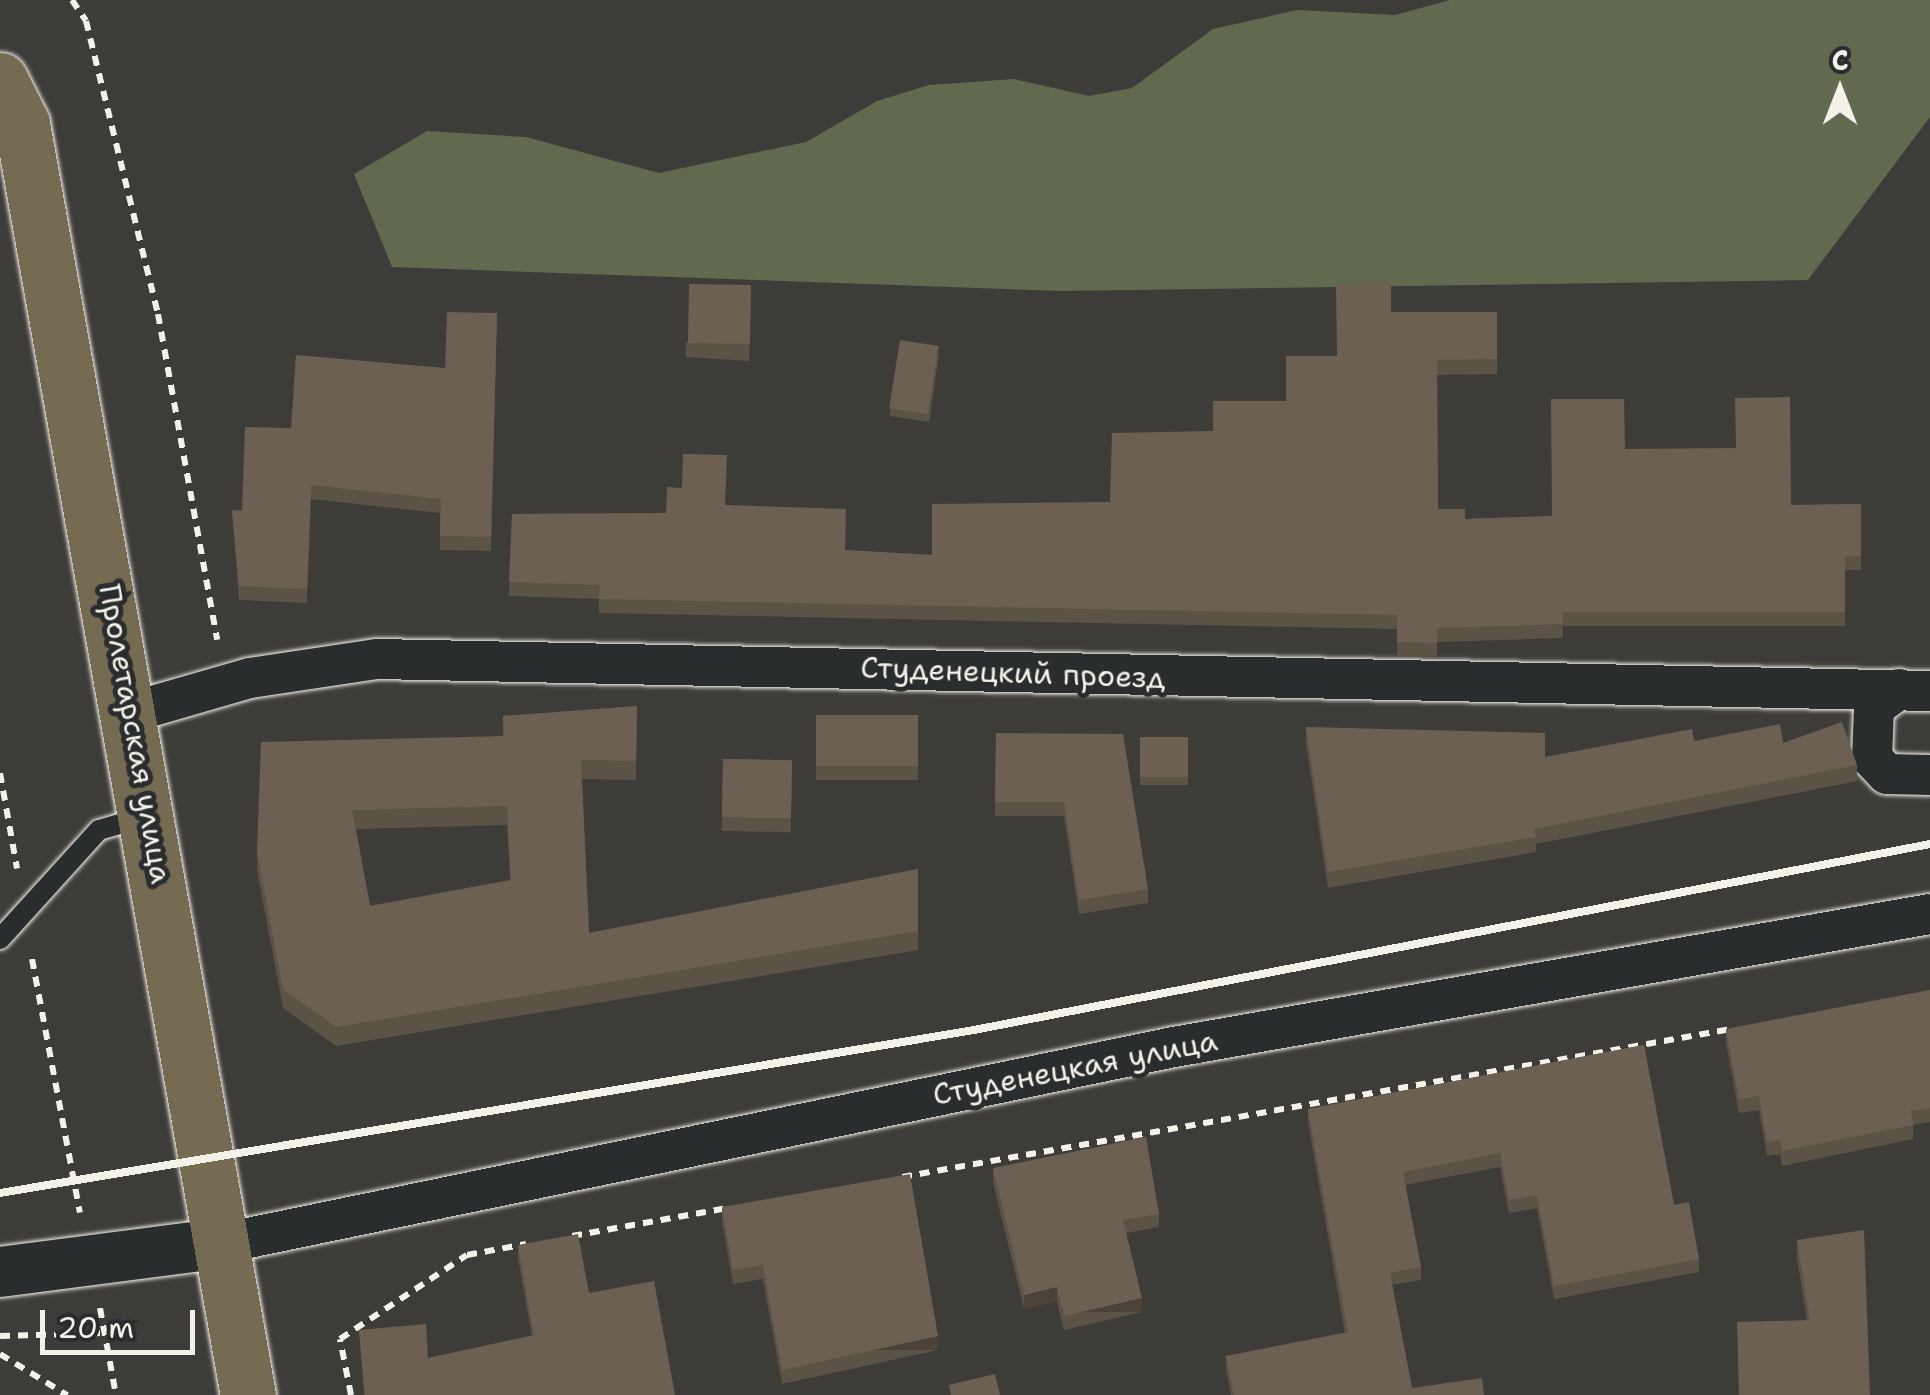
<!DOCTYPE html>
<html>
<head>
<meta charset="utf-8">
<style>
  body { margin:0 }
  #map { position:relative; width:1930px; height:1395px; overflow:hidden; background:#3e3c39; font-family:"Shantell Sans",sans-serif }
  div>[style] { position:absolute }
  .green>* { inset:0; background:#61694f }
  .path>* { height:6px; margin-top:-3px; transform-origin:0; background:repeating-linear-gradient(90deg,#f4f1e8 0 10px,transparent 0 18px) }
  .roads { filter:drop-shadow(0 0 2px #f4f1e8) drop-shadow(0 0 2px #f4f1e8) }
  .service>* { height:20px; margin:-10px; padding:0 10px; transform-origin:10px; border-radius:10px; background:#2a2d2e }
  .minor>* { height:40px; margin:-20px; padding:0 20px; transform-origin:20px; border-radius:20px; background:#2a2d2e }
  .tertiary>* { height:50px; margin:-25px; padding:0 25px; transform-origin:25px; border-radius:25px; background:#2a2d2e }
  .primary>* { height:55px; margin:-27.5px; padding:0 27.5px; transform-origin:27.5px; border-radius:27.5px; background:#746b52 }
  .rail>* { height:8px; margin:-4px; padding:0 4px; transform-origin:4px; border-radius:4px; background:#f4f1e8 }
  .wall>* { inset:0; background:#5c5347; transform-origin:0 0 }
  .shaded-wall>* { inset:0; background:#4b4339; transform-origin:0 0 }
  .building>* { inset:0; background:#6b6052; transform-origin:0 0 }
  span { translate:-50% -50%; white-space:nowrap; text-align:center; line-height:1.15; -webkit-text-stroke:10px #2a2d2e; paint-order:stroke }
  .street-label { font-size:30px; color:#f4f1e8 }
  .north { position:absolute; left:1790px; top:40px; width:100px; height:100px; -webkit-text-stroke:8px #2a2d2e; paint-order:stroke; rotate:0deg; font-size:28px; font-weight:700; line-height:40px; text-align:center; color:#f4f1e8 }
  .north::after { content:''; display:block; margin:auto; width:35px; height:45px; background:#f4f1e8; clip-path:polygon(50% 0,100% 100%,50% 72%,0 100%) }
  .scale { position:absolute; left:40px; top:1310px; width:155px; height:45px; box-sizing:border-box; border:5px solid #f4f1e8; border-top:0; padding-left:12px; font-size:30px; line-height:35px; white-space:nowrap; color:#f4f1e8; -webkit-text-stroke:8px #2a2d2e; paint-order:stroke }
</style>
</head>
<body>
<div id="map">
  <div class="green">
    <div style="clip-path:polygon(1450px 0,1930px 0,1930px 117px,1808px 280px,1061px 291px,392px 267px,354px 174px,427px 131px,526px 137px,659px 173px,806px 142px,877px 101px,929px 85px,1014px 79px,1089px 96px,1132px 88px,1213px 29px,1297px 10px,1395px 15px)"></div>
  </div>
  <div class="path">
    <div style="left:72px;top:0;width:25px;rotate:56deg"></div>
    <div style="left:86px;top:21px;width:302px;rotate:76.2deg"></div>
    <div style="left:158px;top:314px;width:331px;rotate:79.7deg"></div>
    <div style="left:0;top:773px;width:97px;rotate:79.9deg"></div>
    <div style="left:32px;top:959px;width:258px;rotate:79.3deg"></div>
    <div style="left:902px;top:1177px;width:842px;rotate:-10.12deg"></div>
    <div style="left:572px;top:1236px;width:158px;rotate:-10.2deg"></div>
    <div style="left:100px;top:1308px;width:88px;rotate:79.6deg"></div>
    <div style="left:0;top:1336px;width:105px;rotate:-1.6deg"></div>
    <div style="left:0;top:1354px;width:79px;rotate:31.5deg"></div>
    <div style="left:351px;top:1395px;width:57px;rotate:-101.1deg"></div>
    <div style="left:340px;top:1339px;width:152px;rotate:-33.5deg"></div>
    <div style="left:467px;top:1255px;width:60px;rotate:-10.6deg"></div>
  </div>
  <div class="roads">
    <div class="service">
      <div style="left:0;top:939px;width:147px;rotate:-47.8deg"></div>
      <div style="left:99px;top:830px;width:47px;rotate:-16.1deg"></div>
    </div>
    <div class="minor">
      <div style="left:1899px;top:689px;width:31px;rotate:144deg"></div>
      <div style="left:1874px;top:707px;width:51px;rotate:92.2deg"></div>
      <div style="left:1872px;top:758px;width:22px;rotate:47deg"></div>
      <div style="left:1887px;top:774px;width:43px;rotate:1.3deg"></div>
      <div style="left:132px;top:712px;width:123px;rotate:-16.1deg"></div>
      <div style="left:250px;top:678px;width:128px;rotate:-8.5deg"></div>
      <div style="left:377px;top:659px;width:1553px;rotate:1.18deg"></div>
      <div style="left:224px;top:1243px;width:970px;rotate:-11.66deg"></div>
      <div style="left:1174px;top:1047px;width:768px;rotate:-9.98deg"></div>
    </div>
    <div class="tertiary">
      <div style="left:0;top:1272px;width:226px;rotate:-7.4deg"></div>
    </div>
    <div class="primary">
      <div style="left:0;top:80px;width:49px;rotate:63.4deg"></div>
      <div style="left:22px;top:124px;width:1291px;rotate:79.92deg"></div>
    </div>
  </div>
  <div class="rail">
    <div style="left:0;top:1193px;width:988px;rotate:-9.5deg"></div>
    <div style="left:974px;top:1030px;width:974px;rotate:-11.01deg"></div>
  </div>
  <div class="wall">
    <div style="clip-path:polygon(751px 285px,749px 361px,686px 357px,686px 343px)"></div>
    <div style="clip-path:polygon(1391px 312px,1497px 312px,1497px 374px,1437px 375px,1438px 509px,1465px 519px,1552px 516px,1625px 449px,1791px 505px,1861px 504px,1861px 570px,1845px 570px,1845px 626px,1563px 626px,1563px 638px,1437px 642px,1437px 657px,1397px 656px,1397px 629px,599px 613px,599px 599px,509px 596px,512px 514px,666px 513px,845px 550px,932px 555px,1110px 502px,1213px 431px,1286px 401px,1337px 356px)"></div>
    <div style="clip-path:polygon(497px 313px,491px 551px,440px 550px,440px 513px,311px 499px,307px 603px,239px 600px,232px 510px,242px 511px,291px 428px,445px 368px)"></div>
    <div style="clip-path:polygon(939px 354px,929px 422px,890px 416px,890px 408px)"></div>
    <div style="clip-path:polygon(evenodd,637px 706px,636px 780px,582px 779px,589px 933px,918px 869px,918px 950px,336px 1046px,283px 1008px,257px 870px,257px 851px,503px 736px,503px 716px,637px 706px,507px 825px,510px 880px,370px 906px,356px 829px,507px 825px)"></div>
    <div style="left:816px;top:715px;width:102px;height:65px"></div>
    <div style="clip-path:polygon(1306px 727px,1545px 757px,1694px 741px,1783px 743px,1857px 765px,1857px 781px,1536px 844px,1536px 852px,1328px 888px,1306px 743px)"></div>
    <div style="clip-path:polygon(996px 733px,1148px 889px,1148px 903px,1079px 914px,1064px 816px,995px 816px)"></div>
    <div style="left:1140px;top:737px;width:48px;height:48px"></div>
    <div style="left:723px;top:759px;width:69px;height:72px;rotate:1deg"></div>
    <div style="clip-path:polygon(1930px 990px,1930px 1122px,1913px 1125px,1913px 1139px,1782px 1166px,1780px 1154px,1767px 1156px,1759px 1110px,1739px 1113px,1726px 1043px,1726px 1029px)"></div>
    <div style="clip-path:polygon(1644px 1045px,1674px 1205px,1699px 1259px,1699px 1272px,1554px 1299px,1537px 1208px,1509px 1213px,1500px 1167px,1405px 1185px,1421px 1267px,1421px 1280px,1392px 1285px,1412px 1388px,1484px 1395px,1231px 1395px,1226px 1369px,1226px 1356px,1345px 1333px,1308px 1122px,1308px 1109px)"></div>
    <div style="clip-path:polygon(993px 1168px,1159px 1214px,1159px 1227px,1126px 1233px,1142px 1312px,1064px 1330px,1057px 1301px,1024px 1309px,993px 1182px)"></div>
    <div style="clip-path:polygon(722px 1207px,938px 1350px,782px 1384px,763px 1279px,733px 1284px,722px 1221px)"></div>
    <div style="clip-path:polygon(1797px 1240px,1870px 1395px,1807px 1320px,1797px 1258px)"></div>
    <div style="clip-path:polygon(518px 1245px,589px 1293px,675px 1395px,364px 1395px,359px 1330px,428px 1358px,532px 1336px,518px 1258px)"></div>
  </div>
  <div class="shaded-wall">
    <div style="clip-path:polygon(1057px 1287px,1057px 1301px,1024px 1309px,1024px 1295px)"></div>
    <div style="left:1142px;top:1298px;width:14px;height:80px;rotate:90deg"></div>
    <div style="left:938px;top:1336px;width:14px;height:160px;rotate:90deg"></div>
  </div>
  <div class="building">
    <div style="clip-path:polygon(1391px 283px,1391px 312px,1497px 312px,1497px 359px,1437px 360px,1438px 509px,1465px 509px,1465px 519px,1552px 516px,1551px 399px,1624px 399px,1625px 449px,1736px 448px,1735px 398px,1790px 397px,1791px 505px,1861px 504px,1861px 556px,1845px 556px,1845px 612px,1563px 612px,1563px 624px,1437px 628px,1437px 643px,1397px 642px,1397px 615px,599px 599px,600px 585px,509px 582px,512px 514px,666px 513px,667px 487px,682px 488px,683px 454px,727px 455px,725px 505px,846px 509px,845px 550px,932px 555px,932px 504px,1110px 502px,1112px 433px,1213px 431px,1213px 401px,1286px 401px,1286px 356px,1337px 356px,1336px 284px)"></div>
    <div style="left:689px;top:284px;width:62px;height:59px;rotate:1deg"></div>
    <div style="clip-path:polygon(447px 312px,497px 313px,491px 537px,440px 536px,441px 499px,311px 485px,307px 589px,239px 586px,232px 510px,242px 511px,245px 427px,291px 428px,296px 355px,445px 368px)"></div>
    <div style="left:900px;top:340px;width:39px;height:69px;rotate:9deg"></div>
    <div style="clip-path:polygon(evenodd,637px 706px,636px 761px,581px 760px,589px 933px,918px 869px,918px 931px,336px 1027px,283px 989px,257px 851px,261px 742px,504px 736px,503px 716px,637px 706px,507px 806px,511px 880px,370px 906px,352px 810px,507px 806px)"></div>
    <div style="left:816px;top:715px;width:102px;height:51px"></div>
    <div style="clip-path:polygon(1842px 722px,1857px 765px,1534px 829px,1536px 837px,1328px 872px,1306px 727px,1545px 733px,1545px 757px,1692px 729px,1694px 741px,1780px 724px,1783px 743px)"></div>
    <div style="clip-path:polygon(996px 733px,1123px 734px,1148px 889px,1079px 900px,1064px 802px,995px 802px)"></div>
    <div style="left:1140px;top:737px;width:48px;height:40px"></div>
    <div style="left:723px;top:759px;width:69px;height:58px;rotate:1deg"></div>
    <div style="clip-path:polygon(1930px 990px,1930px 1108px,1911px 1111px,1913px 1125px,1782px 1151px,1780px 1140px,1767px 1142px,1759px 1096px,1739px 1099px,1726px 1029px)"></div>
    <div style="clip-path:polygon(1644px 1045px,1674px 1205px,1689px 1202px,1699px 1259px,1554px 1286px,1537px 1195px,1509px 1200px,1500px 1153px,1403px 1172px,1421px 1267px,1390px 1273px,1412px 1388px,1482px 1378px,1484px 1395px,1234px 1395px,1226px 1356px,1348px 1332px,1308px 1109px)"></div>
    <div style="clip-path:polygon(1146px 1137px,1159px 1214px,1123px 1220px,1142px 1298px,1064px 1316px,1057px 1287px,1024px 1295px,993px 1168px)"></div>
    <div style="clip-path:polygon(910px 1174px,938px 1336px,782px 1370px,763px 1265px,733px 1270px,722px 1207px)"></div>
    <div style="clip-path:polygon(1864px 1230px,1870px 1395px,1739px 1395px,1737px 1322px,1810px 1320px,1797px 1240px)"></div>
    <div style="clip-path:polygon(578px 1234px,589px 1293px,654px 1281px,675px 1395px,365px 1395px,359px 1330px,426px 1324px,428px 1358px,534px 1335px,518px 1245px)"></div>
    <div style="clip-path:polygon(995px 1374px,1000px 1395px,951px 1395px,949px 1385px)"></div>
  </div>
  <div class="street-label">
    <span style="left:1013px;top:673px;rotate:2deg">Студенецкий проезд</span>
    <span style="left:135px;top:734px;rotate:80deg">Пролетарская улица</span>
    <span style="left:1075px;top:1068px;rotate:-11deg">Студенецкая улица</span>
  </div>
  <div class="north">С</div>
  <div class="scale">20 m</div>
</div>
</body>
</html>
